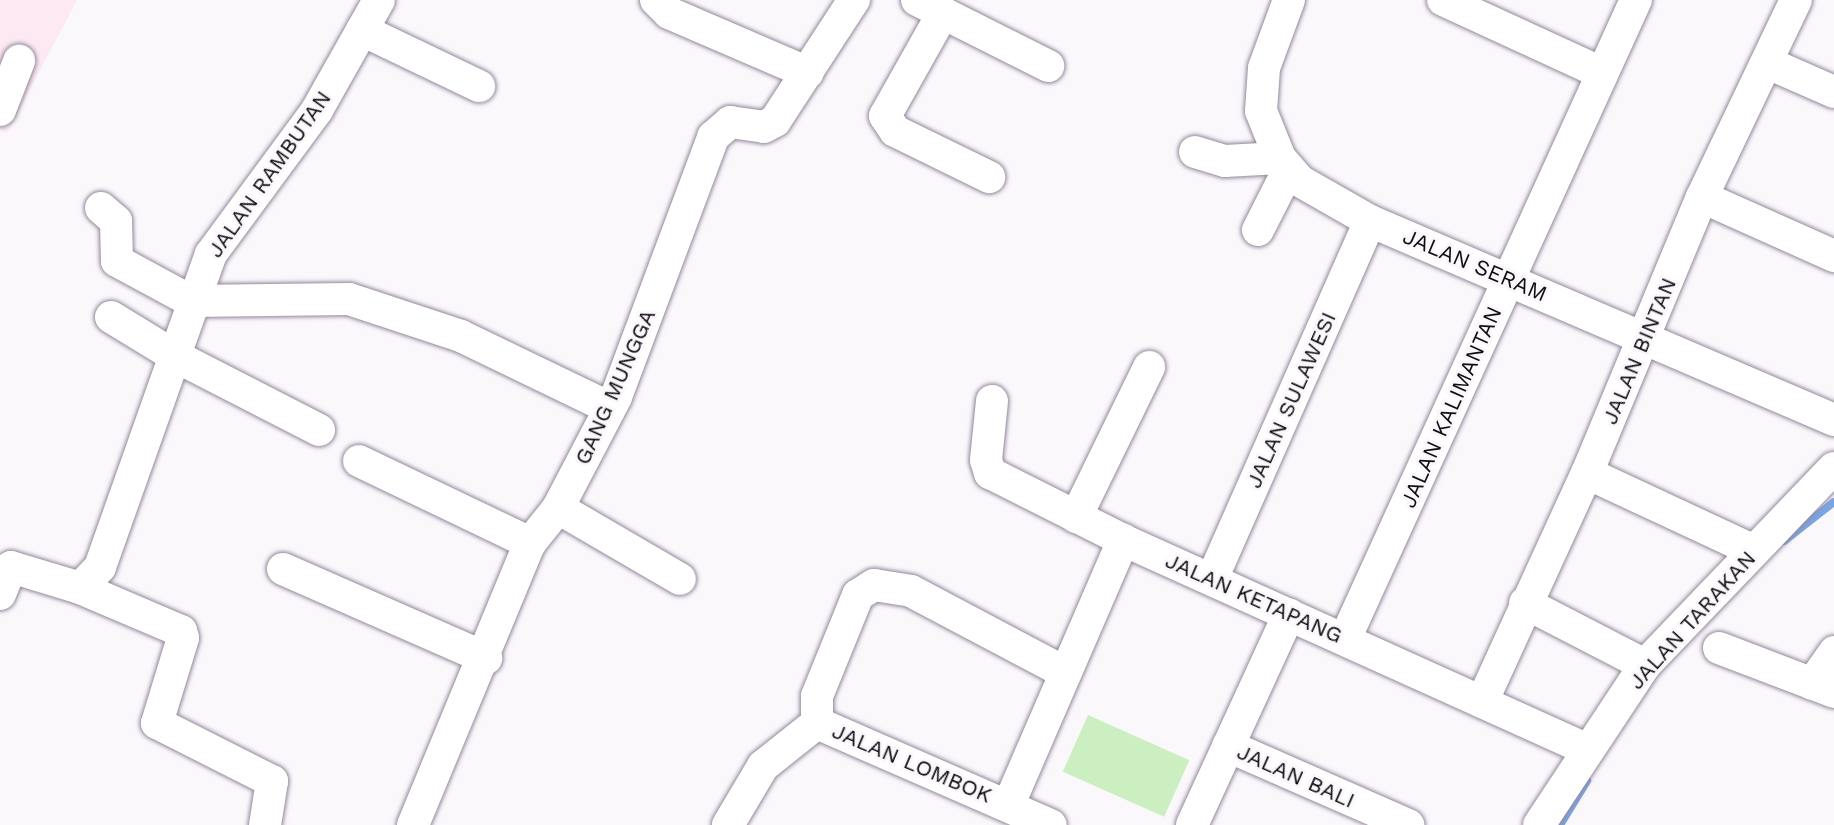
<!DOCTYPE html>
<html>
<head>
<meta charset="utf-8">
<style>
  body { margin:0 }
  #map { position:relative; width:1834px; height:825px; overflow:hidden; background:#fbf8fc; font-family:"Work Sans",sans-serif }
  div>[style] { position:absolute }
  .commercial>* { inset:0; background:#fce9f2 }
  .green>* { inset:0; background:#ccefc1; transform-origin:0 0 }
  .stream>* { height:8px; margin:-4px; padding:0 4px; transform-origin:4px; border-radius:4px; background:#79a6e3 }
  .roads { filter:drop-shadow(0 0 2px #94889c) drop-shadow(0 0 2px #94889c) }
  .minor>* { height:32px; margin:-16px; padding:0 16px; transform-origin:16px; border-radius:16px; background:#fff }
  span { translate:-50% -50%; white-space:nowrap; text-align:center; line-height:1.15; -webkit-text-stroke:6px #fbf8fc; paint-order:stroke }
  .street-label { font-size:22px; color:#110c13 }
</style>
</head>
<body>
<div id="map">
  <div class="commercial">
    <div style="clip-path:polygon(0 0,77px 0,7px 133px,0 129px)"></div>
  </div>
  <div class="green">
    <div style="left:1088px;top:715px;width:111px;height:62px;rotate:24deg"></div>
  </div>
  <div class="stream">
    <div style="left:1784px;top:541px;width:63px;rotate:-38deg"></div>
    <div style="left:1560px;top:825px;width:52px;rotate:-58.5deg"></div>
  </div>
  <div class="roads">
    <div class="minor">
      <div style="left:656px;top:0;width:18px;rotate:45deg"></div>
      <div style="left:669px;top:13px;width:151px;rotate:23.3deg"></div>
      <div style="left:917px;top:0;width:147px;rotate:26.7deg"></div>
      <div style="left:1289px;top:0;width:72px;rotate:110.2deg"></div>
      <div style="left:1264px;top:68px;width:43px;rotate:94deg"></div>
      <div style="left:1261px;top:111px;width:51px;rotate:68deg"></div>
      <div style="left:1280px;top:158px;width:30px;rotate:49deg"></div>
      <div style="left:1300px;top:181px;width:81px;rotate:29.7deg"></div>
      <div style="left:1370px;top:221px;width:505px;rotate:23.21deg"></div>
      <div style="left:1443px;top:0;width:175px;rotate:24.7deg"></div>
      <div style="left:943px;top:13px;width:118px;rotate:119.4deg"></div>
      <div style="left:885px;top:116px;width:18px;rotate:56deg"></div>
      <div style="left:895px;top:131px;width:105px;rotate:26.1deg"></div>
      <div style="left:362px;top:30px;width:130px;rotate:25.6deg"></div>
      <div style="left:1768px;top:63px;width:72px;rotate:23.7deg"></div>
      <div style="left:0;top:110px;width:53px;rotate:-68.8deg"></div>
      <div style="left:1195px;top:152px;width:31px;rotate:17deg"></div>
      <div style="left:1225px;top:161px;width:55px;rotate:-3.1deg"></div>
      <div style="left:1702px;top:197px;width:145px;rotate:24.1deg"></div>
      <div style="left:101px;top:208px;width:20px;rotate:41deg"></div>
      <div style="left:116px;top:221px;width:40px;rotate:88.6deg"></div>
      <div style="left:117px;top:261px;width:84px;rotate:28.4deg"></div>
      <div style="left:191px;top:301px;width:158px;rotate:-0.7deg"></div>
      <div style="left:349px;top:299px;width:118px;rotate:18.3deg"></div>
      <div style="left:461px;top:336px;width:165px;rotate:25.8deg"></div>
      <div style="left:1258px;top:230px;width:68px;rotate:-63.1deg"></div>
      <div style="left:111px;top:317px;width:75px;rotate:31.4deg"></div>
      <div style="left:175px;top:356px;width:162px;rotate:27.2deg"></div>
      <div style="left:992px;top:401px;width:59px;rotate:95.8deg"></div>
      <div style="left:986px;top:460px;width:14px;rotate:73deg"></div>
      <div style="left:990px;top:473px;width:149px;rotate:26.7deg"></div>
      <div style="left:1123px;top:540px;width:508px;rotate:24.29deg"></div>
      <div style="left:359px;top:461px;width:190px;rotate:25.6deg"></div>
      <div style="left:1587px;top:473px;width:184px;rotate:25deg"></div>
      <div style="left:558px;top:508px;width:141px;rotate:30.2deg"></div>
      <div style="left:1076px;top:517px;width:167px;rotate:-64deg"></div>
      <div style="left:283px;top:569px;width:222px;rotate:23.7deg"></div>
      <div style="left:1212px;top:579px;width:391px;rotate:-66.2deg"></div>
      <div style="left:80px;top:588px;width:29px;rotate:-46deg"></div>
      <div style="left:100px;top:567px;width:332px;rotate:-70.5deg"></div>
      <div style="left:211px;top:254px;width:179px;rotate:-53.6deg"></div>
      <div style="left:317px;top:110px;width:126px;rotate:-60.6deg"></div>
      <div style="left:0;top:594px;width:29px;rotate:-68deg"></div>
      <div style="left:11px;top:567px;width:72px;rotate:16.9deg"></div>
      <div style="left:80px;top:588px;width:110px;rotate:23.1deg"></div>
      <div style="left:181px;top:631px;width:7px;rotate:74deg"></div>
      <div style="left:183px;top:638px;width:89px;rotate:107deg"></div>
      <div style="left:157px;top:723px;width:129px;rotate:26.8deg"></div>
      <div style="left:272px;top:781px;width:45px;rotate:99deg"></div>
      <div style="left:1525px;top:603px;width:135px;rotate:27.3deg"></div>
      <div style="left:1345px;top:639px;width:702px;rotate:-65.52deg"></div>
      <div style="left:1719px;top:648px;width:123px;rotate:20.9deg"></div>
      <div style="left:1812px;top:684px;width:39px;rotate:-55deg"></div>
      <div style="left:1482px;top:702px;width:252px;rotate:-65.4deg"></div>
      <div style="left:1587px;top:473px;width:299px;rotate:-67.4deg"></div>
      <div style="left:1702px;top:197px;width:218px;rotate:-64.5deg"></div>
      <div style="left:817px;top:723px;width:255px;rotate:23.6deg"></div>
      <div style="left:1228px;top:746px;width:197px;rotate:23.7deg"></div>
      <div style="left:1009px;top:804px;width:288px;rotate:-66.6deg"></div>
      <div style="left:413px;top:825px;width:305px;rotate:-67.5deg"></div>
      <div style="left:530px;top:543px;width:45px;rotate:-51.3deg"></div>
      <div style="left:558px;top:508px;width:125px;rotate:-62.4deg"></div>
      <div style="left:616px;top:397px;width:278px;rotate:-69.5deg"></div>
      <div style="left:713px;top:137px;width:23px;rotate:-41deg"></div>
      <div style="left:730px;top:122px;width:34px;rotate:8deg"></div>
      <div style="left:764px;top:127px;width:13px;rotate:-29deg"></div>
      <div style="left:775px;top:121px;width:145px;rotate:-56.9deg"></div>
      <div style="left:728px;top:825px;width:69px;rotate:-59.3deg"></div>
      <div style="left:763px;top:766px;width:69px;rotate:-38.5deg"></div>
      <div style="left:817px;top:723px;width:27px;rotate:-90deg"></div>
      <div style="left:817px;top:696px;width:109px;rotate:-67.9deg"></div>
      <div style="left:858px;top:595px;width:19px;rotate:-32deg"></div>
      <div style="left:874px;top:585px;width:37px;rotate:9deg"></div>
      <div style="left:911px;top:591px;width:175px;rotate:27.9deg"></div>
      <div style="left:1192px;top:825px;width:232px;rotate:-65.3deg"></div>
      <div style="left:1539px;top:825px;width:192px;rotate:-56.5deg"></div>
      <div style="left:1645px;top:665px;width:273px;rotate:-46.2deg"></div>
    </div>
  </div>
  <div class="street-label">
    <span style="left:269px;top:174px;rotate:-55deg">JALAN RAMBUTAN</span>
    <span style="left:1475px;top:265px;rotate:23deg">JALAN SERAM</span>
    <span style="left:1639px;top:351px;rotate:-67deg">JALAN BINTAN</span>
    <span style="left:615px;top:387px;rotate:-66deg">GANG MUNGGA</span>
    <span style="left:1291px;top:400px;rotate:-66deg">JALAN SULAWESI</span>
    <span style="left:1451px;top:407px;rotate:-66deg">JALAN KALIMANTAN</span>
    <span style="left:1254px;top:598px;rotate:24deg">JALAN KETAPANG</span>
    <span style="left:1692px;top:620px;rotate:-48deg">JALAN TARAKAN</span>
    <span style="left:912px;top:763px;rotate:23deg">JALAN LOMBOK</span>
    <span style="left:1296px;top:776px;rotate:24deg">JALAN BALI</span>
  </div>
</div>
</body>
</html>
